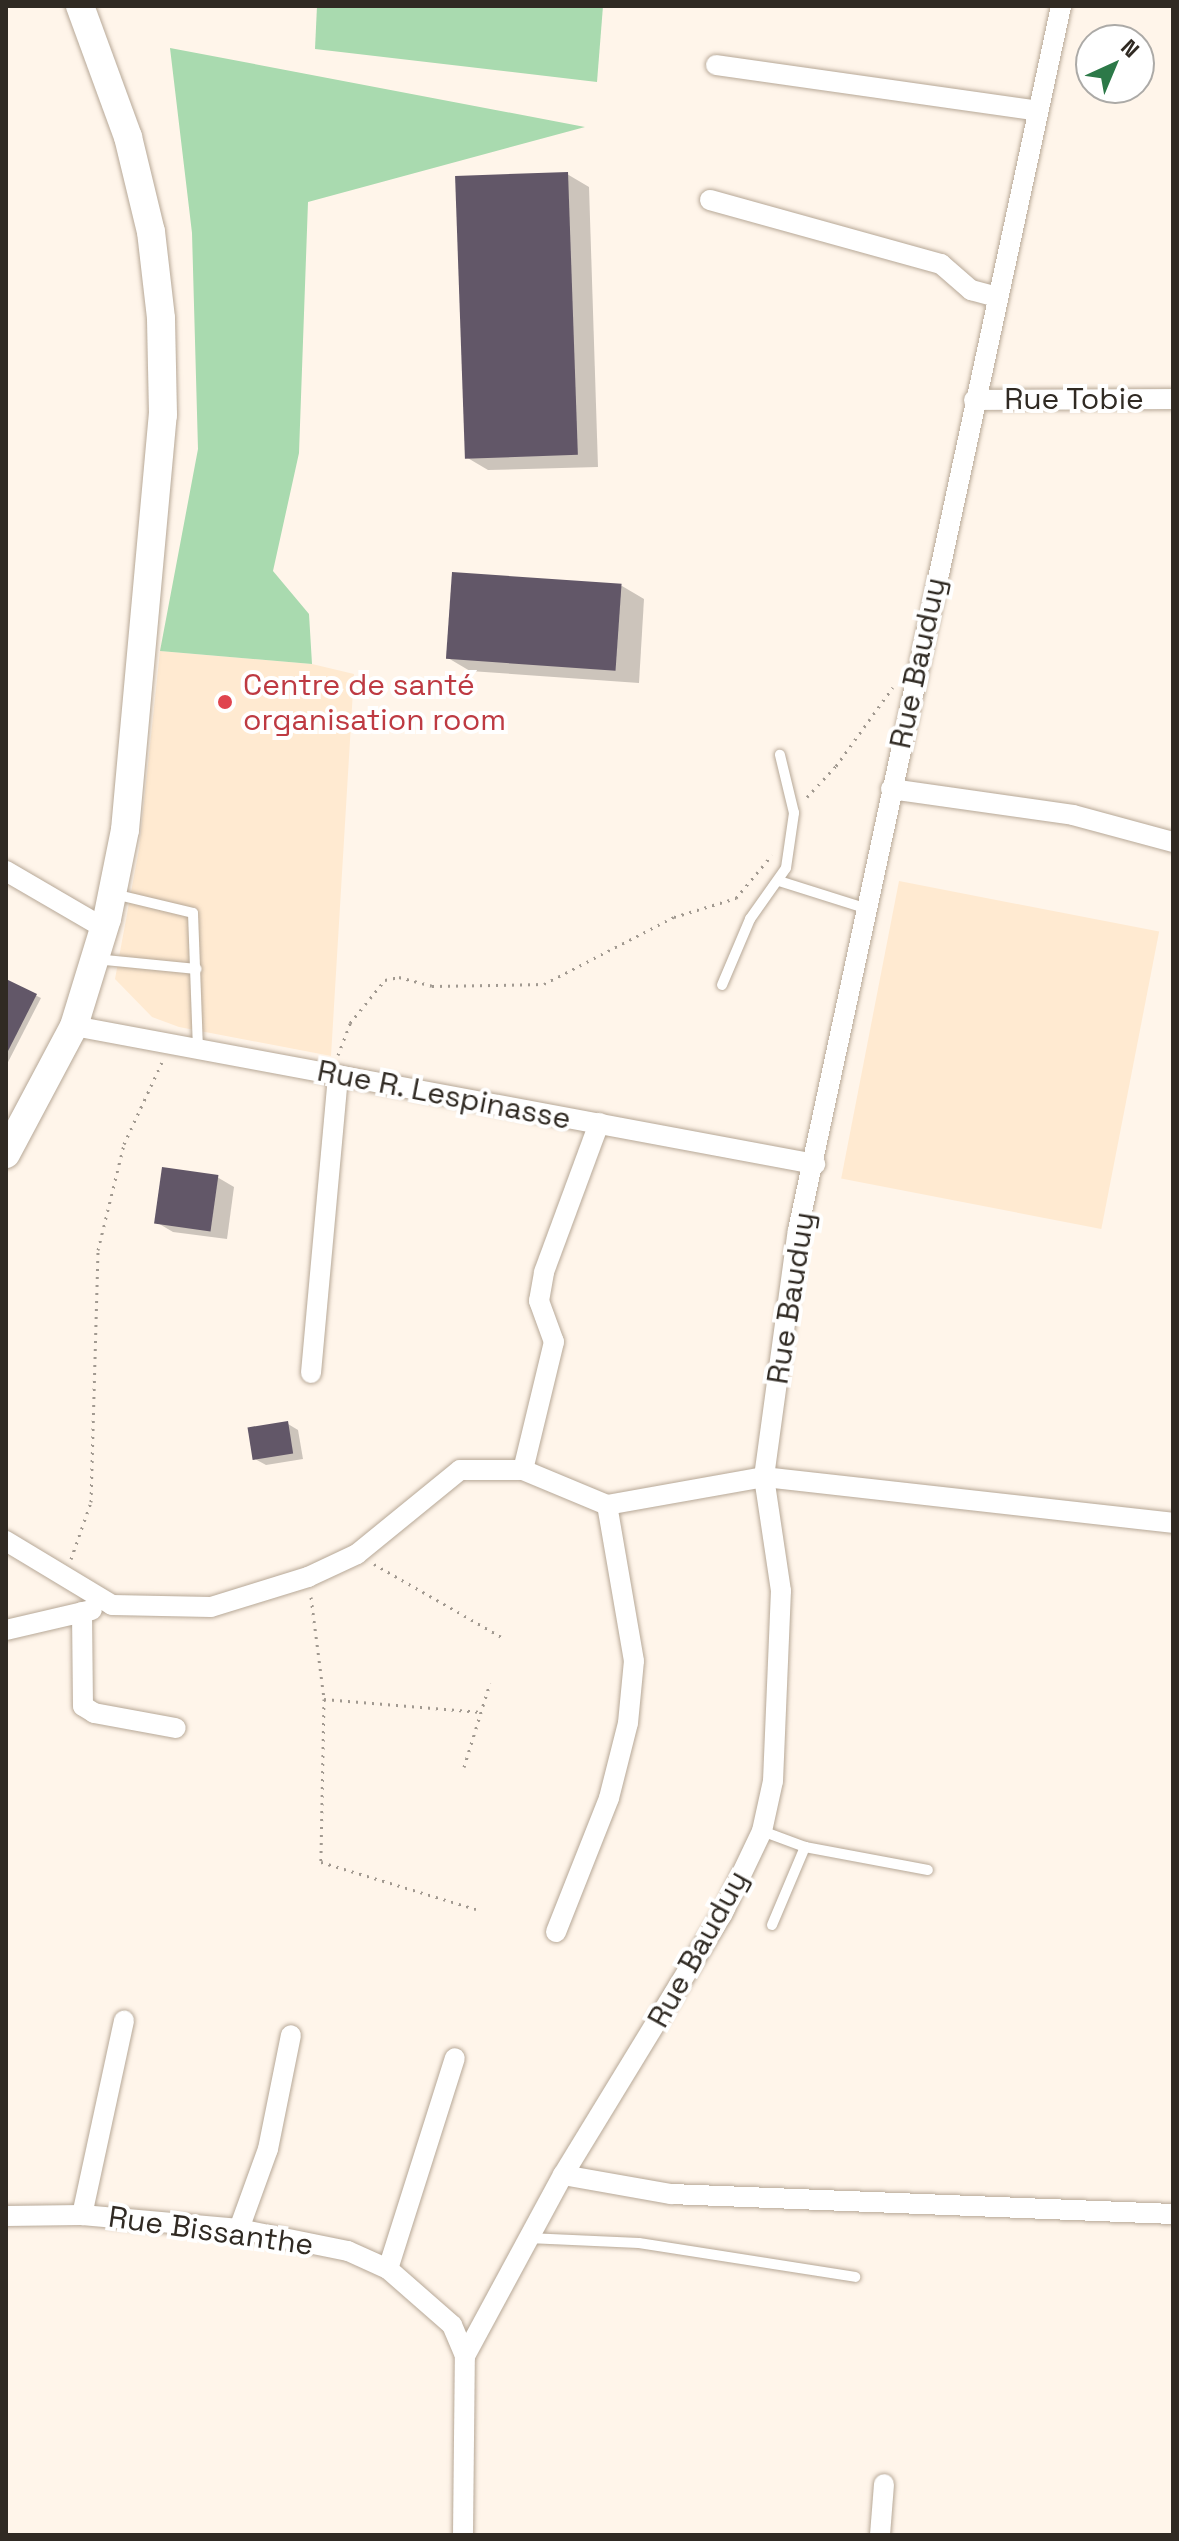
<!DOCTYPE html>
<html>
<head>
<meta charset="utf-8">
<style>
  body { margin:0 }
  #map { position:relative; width:1179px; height:2541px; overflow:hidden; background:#fff5ea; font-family:"Space Grotesk",sans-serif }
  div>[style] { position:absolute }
  .built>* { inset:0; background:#ffead1; transform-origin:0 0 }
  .green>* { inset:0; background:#a9daaf }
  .shadow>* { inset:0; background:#0003 }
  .building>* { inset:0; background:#625768; transform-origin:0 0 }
  .path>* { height:3px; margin-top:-1.5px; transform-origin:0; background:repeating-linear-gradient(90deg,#a19990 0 2px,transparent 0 8px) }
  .roads { filter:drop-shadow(0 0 2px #b7a897) drop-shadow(0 0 2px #b7a897) }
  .service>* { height:10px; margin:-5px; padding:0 5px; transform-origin:5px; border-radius:5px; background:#fff }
  .minor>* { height:20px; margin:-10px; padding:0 10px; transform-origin:10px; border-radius:10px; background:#fff }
  .secondary>* { height:28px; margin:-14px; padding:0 14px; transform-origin:14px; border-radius:14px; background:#fff }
  .dots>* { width:22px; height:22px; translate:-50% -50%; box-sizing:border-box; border:4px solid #fff; border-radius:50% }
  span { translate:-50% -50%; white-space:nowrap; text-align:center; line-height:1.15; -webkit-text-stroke:8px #fff; paint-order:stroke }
  .street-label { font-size:30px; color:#302a23 }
  .health-label { font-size:30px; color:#be3a42 }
  .left { translate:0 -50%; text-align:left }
  .frame { position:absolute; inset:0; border:8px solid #302a23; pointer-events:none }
  .north { position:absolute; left:1075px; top:24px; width:80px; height:80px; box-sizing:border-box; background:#fff; border:2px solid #acaaa7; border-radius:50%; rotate:44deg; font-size:22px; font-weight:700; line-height:32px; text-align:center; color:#302a23 }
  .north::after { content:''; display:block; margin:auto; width:28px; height:36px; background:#2c7948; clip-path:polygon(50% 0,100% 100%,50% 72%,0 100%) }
</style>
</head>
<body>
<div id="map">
  <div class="built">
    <div style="clip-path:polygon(160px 651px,312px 664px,354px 674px,331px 1056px,179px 1027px,152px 1017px,115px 979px,139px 849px)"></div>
    <div style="left:899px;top:881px;width:265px;height:303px;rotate:11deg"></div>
  </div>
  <div class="green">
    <div style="clip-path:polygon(317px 6px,603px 6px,597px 82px,315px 49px)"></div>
    <div style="clip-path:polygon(170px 48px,585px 127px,308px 202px,299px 453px,273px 571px,309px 614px,312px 664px,160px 651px,198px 449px,192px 233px)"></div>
  </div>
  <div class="shadow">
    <div style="clip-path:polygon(567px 174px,589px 187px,598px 467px,488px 470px,466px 457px)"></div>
    <div style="clip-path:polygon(622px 586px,644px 599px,639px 683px,470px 671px,448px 658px)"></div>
    <div style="clip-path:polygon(6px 981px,41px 998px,6px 1066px)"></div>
    <div style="clip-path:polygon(217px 1177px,234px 1187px,227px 1239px,173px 1232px,156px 1222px)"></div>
    <div style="clip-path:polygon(288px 1424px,298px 1430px,303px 1459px,266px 1465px,255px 1459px)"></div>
  </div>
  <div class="building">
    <div style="left:568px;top:172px;width:283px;height:113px;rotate:88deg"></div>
    <div style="left:452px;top:572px;width:170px;height:87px;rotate:4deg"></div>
    <div style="clip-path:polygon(6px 979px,37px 994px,6px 1055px)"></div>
    <div style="left:162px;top:1167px;width:57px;height:57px;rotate:8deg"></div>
    <div style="left:288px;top:1421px;width:33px;height:41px;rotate:81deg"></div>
  </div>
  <div class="path">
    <div style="left:807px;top:797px;width:42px;rotate:-46.9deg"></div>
    <div style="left:836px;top:766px;width:97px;rotate:-54.2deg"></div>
    <div style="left:338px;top:1055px;width:34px;rotate:-69deg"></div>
    <div style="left:350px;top:1023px;width:55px;rotate:-50.9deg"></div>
    <div style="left:385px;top:980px;width:14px;rotate:-12deg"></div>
    <div style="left:399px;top:977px;width:34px;rotate:15deg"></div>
    <div style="left:432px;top:986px;width:112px;rotate:-1deg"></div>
    <div style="left:544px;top:984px;width:146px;rotate:-27.3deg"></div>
    <div style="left:674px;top:917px;width:65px;rotate:-17deg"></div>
    <div style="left:736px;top:898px;width:56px;rotate:-50.1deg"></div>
    <div style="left:71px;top:1559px;width:60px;rotate:-70.7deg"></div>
    <div style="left:91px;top:1502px;width:252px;rotate:-88.4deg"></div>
    <div style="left:98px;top:1250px;width:109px;rotate:-76.2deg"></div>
    <div style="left:124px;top:1144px;width:90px;rotate:-65.1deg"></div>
    <div style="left:374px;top:1564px;width:151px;rotate:29.8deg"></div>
    <div style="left:311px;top:1597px;width:103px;rotate:82.7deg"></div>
    <div style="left:324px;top:1699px;width:163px;rotate:91.1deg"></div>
    <div style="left:321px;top:1862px;width:162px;rotate:16.9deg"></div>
    <div style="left:324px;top:1699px;width:158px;rotate:4.7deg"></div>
    <div style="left:464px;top:1767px;width:88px;rotate:-72.8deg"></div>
  </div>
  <div class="roads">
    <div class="service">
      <div style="left:779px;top:881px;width:93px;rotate:17.5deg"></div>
      <div style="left:114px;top:894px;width:81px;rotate:13.5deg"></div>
      <div style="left:193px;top:913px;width:136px;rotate:87.9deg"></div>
      <div style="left:95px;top:959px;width:102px;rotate:5.6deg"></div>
      <div style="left:722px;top:985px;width:72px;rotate:-67deg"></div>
      <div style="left:750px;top:919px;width:62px;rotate:-54.8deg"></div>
      <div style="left:786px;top:868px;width:56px;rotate:-81.7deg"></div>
      <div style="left:794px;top:813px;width:60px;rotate:-103.6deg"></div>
      <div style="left:762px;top:1831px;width:46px;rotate:20.4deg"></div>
      <div style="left:805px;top:1847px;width:125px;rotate:10.6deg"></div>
      <div style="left:772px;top:1925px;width:85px;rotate:-67.1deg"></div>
      <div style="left:528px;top:2238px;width:111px;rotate:2.6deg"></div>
      <div style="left:639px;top:2243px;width:219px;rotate:8.9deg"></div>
    </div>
    <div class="minor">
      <div style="left:716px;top:65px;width:325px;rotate:8.1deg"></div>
      <div style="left:710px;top:200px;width:240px;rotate:15.5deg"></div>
      <div style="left:941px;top:264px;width:40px;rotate:41deg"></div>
      <div style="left:971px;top:290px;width:27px;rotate:15deg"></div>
      <div style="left:974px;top:400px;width:199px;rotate:-0.3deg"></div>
      <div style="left:891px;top:789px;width:184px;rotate:8.1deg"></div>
      <div style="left:1073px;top:815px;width:104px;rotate:15.1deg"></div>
      <div style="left:6px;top:871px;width:113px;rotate:30.2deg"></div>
      <div style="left:74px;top:1026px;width:754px;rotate:10.55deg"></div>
      <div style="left:311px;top:1373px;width:299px;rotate:-84.8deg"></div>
      <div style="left:523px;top:1470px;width:132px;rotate:-76.4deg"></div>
      <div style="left:554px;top:1342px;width:44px;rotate:-110.1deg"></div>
      <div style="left:539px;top:1301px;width:29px;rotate:-80deg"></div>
      <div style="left:544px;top:1272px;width:159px;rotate:-69.7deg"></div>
      <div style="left:6px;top:1541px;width:124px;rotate:31.1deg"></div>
      <div style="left:112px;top:1605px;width:99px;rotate:1.2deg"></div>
      <div style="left:211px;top:1607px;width:102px;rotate:-17.2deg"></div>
      <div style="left:308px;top:1577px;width:54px;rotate:-25.1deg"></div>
      <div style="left:357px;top:1554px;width:133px;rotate:-39.2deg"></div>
      <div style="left:460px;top:1470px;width:63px"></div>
      <div style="left:523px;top:1470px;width:91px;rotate:22.6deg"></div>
      <div style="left:607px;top:1505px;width:159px;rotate:-10.1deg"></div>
      <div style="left:764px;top:1477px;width:412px;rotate:6.4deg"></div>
      <div style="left:82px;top:1612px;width:94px;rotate:89.4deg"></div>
      <div style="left:83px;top:1706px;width:13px;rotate:32deg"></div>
      <div style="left:94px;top:1713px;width:83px;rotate:10.4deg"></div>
      <div style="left:6px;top:1630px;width:88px;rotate:-13.1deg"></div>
      <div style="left:556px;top:1932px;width:144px;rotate:-68.4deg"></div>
      <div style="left:609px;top:1798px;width:77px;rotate:-75.8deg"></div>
      <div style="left:628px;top:1723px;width:62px;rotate:-84.5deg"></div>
      <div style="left:634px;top:1661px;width:158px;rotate:-99.8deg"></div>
      <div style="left:563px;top:2175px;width:110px;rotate:10deg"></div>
      <div style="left:671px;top:2194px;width:502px;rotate:2.28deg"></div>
      <div style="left:82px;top:2215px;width:199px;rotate:-77.8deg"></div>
      <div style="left:6px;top:2216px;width:76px;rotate:-0.8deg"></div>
      <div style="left:82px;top:2215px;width:158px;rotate:5.1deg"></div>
      <div style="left:239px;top:2229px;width:111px;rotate:11.4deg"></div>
      <div style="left:348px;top:2251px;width:44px;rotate:24.2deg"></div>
      <div style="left:388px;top:2269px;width:85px;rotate:41.2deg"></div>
      <div style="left:452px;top:2325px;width:34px;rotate:67deg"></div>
      <div style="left:239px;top:2229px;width:85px;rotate:-70.1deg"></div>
      <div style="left:268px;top:2149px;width:116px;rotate:-78.6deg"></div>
      <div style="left:388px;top:2269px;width:221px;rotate:-72.4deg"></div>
      <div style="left:463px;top:2535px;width:179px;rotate:-89.4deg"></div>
      <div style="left:465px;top:2356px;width:206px;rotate:-61.6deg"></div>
      <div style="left:563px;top:2175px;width:305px;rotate:-58.6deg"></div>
      <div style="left:722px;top:1915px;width:93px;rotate:-64.5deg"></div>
      <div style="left:762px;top:1831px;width:51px;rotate:-77.6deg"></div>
      <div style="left:773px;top:1781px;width:190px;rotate:-87.6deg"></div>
      <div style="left:781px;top:1591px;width:115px;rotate:-98.5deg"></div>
      <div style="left:764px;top:1477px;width:249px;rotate:-82.2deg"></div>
      <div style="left:798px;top:1230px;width:1252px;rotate:-77.87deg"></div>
      <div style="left:880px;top:2535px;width:51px;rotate:-85.5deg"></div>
    </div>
    <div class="secondary">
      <div style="left:6px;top:1154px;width:145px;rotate:-62deg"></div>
      <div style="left:74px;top:1026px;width:112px;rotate:-72.9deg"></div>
      <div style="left:107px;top:919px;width:91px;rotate:-78.6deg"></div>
      <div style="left:125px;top:830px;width:417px;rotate:-84.8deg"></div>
      <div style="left:163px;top:415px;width:97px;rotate:-91.2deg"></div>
      <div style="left:161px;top:318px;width:87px;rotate:-96.6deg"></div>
      <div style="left:151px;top:232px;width:98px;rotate:-103.6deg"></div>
      <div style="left:128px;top:137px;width:140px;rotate:-110.1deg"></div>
    </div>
  </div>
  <div class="dots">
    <div style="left:225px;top:702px;background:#e0444e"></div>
  </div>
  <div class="street-label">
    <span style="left:1074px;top:399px">Rue Tobie</span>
    <span style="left:918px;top:663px;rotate:-78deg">Rue Bauduy</span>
    <span style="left:444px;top:1095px;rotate:11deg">Rue R. Lespinasse</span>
    <span style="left:791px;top:1298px;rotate:-81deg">Rue Bauduy</span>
    <span style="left:698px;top:1949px;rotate:-61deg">Rue Bauduy</span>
    <span style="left:211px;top:2231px;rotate:8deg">Rue Bissanthe</span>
  </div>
  <div class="health-label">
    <span class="left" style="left:243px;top:702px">Centre de santé<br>organisation room</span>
  </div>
  <div class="frame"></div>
  <div class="north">N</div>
</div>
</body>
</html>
